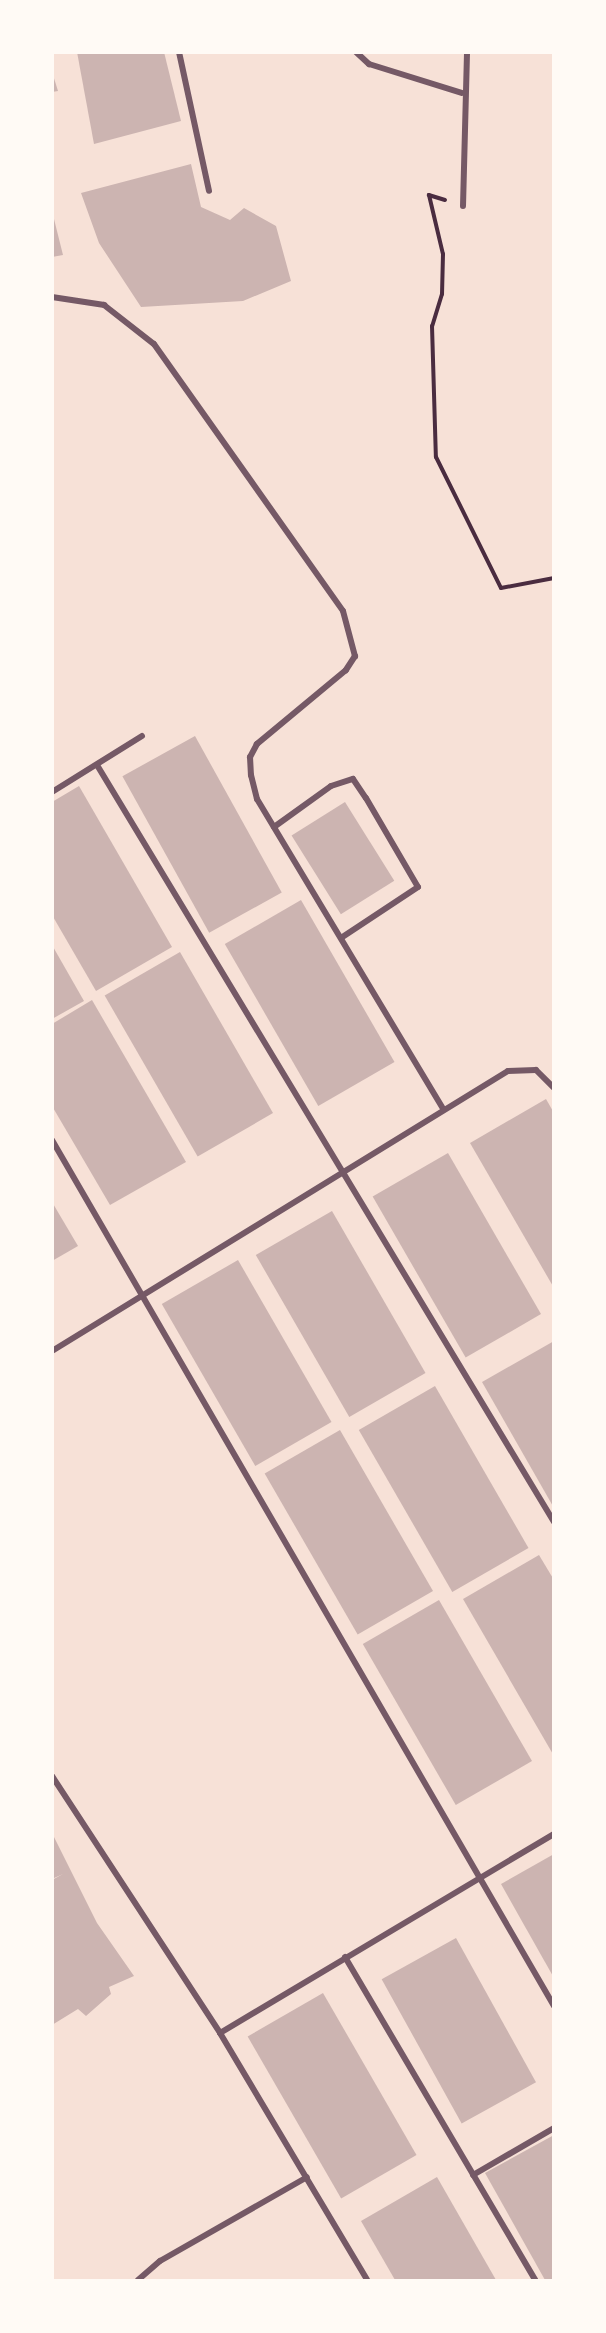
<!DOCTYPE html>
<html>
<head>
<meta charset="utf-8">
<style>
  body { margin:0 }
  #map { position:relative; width:606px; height:2333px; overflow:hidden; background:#f7e1d7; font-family:"PT Sans",sans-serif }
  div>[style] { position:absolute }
  .building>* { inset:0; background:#ccb4b1; transform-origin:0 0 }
  .path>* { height:4px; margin:-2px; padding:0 2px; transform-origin:2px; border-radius:2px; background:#4a2c40 }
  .minor>* { height:6px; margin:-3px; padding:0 3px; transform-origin:3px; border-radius:3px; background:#755966 }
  span { translate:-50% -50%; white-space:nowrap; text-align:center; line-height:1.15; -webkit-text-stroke:4.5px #fffaf5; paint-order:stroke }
  .frame { position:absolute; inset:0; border:54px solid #fffaf5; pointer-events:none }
</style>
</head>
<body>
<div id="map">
  <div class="building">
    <div style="clip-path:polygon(77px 52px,164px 52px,181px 121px,94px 144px)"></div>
    <div style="clip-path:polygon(52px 72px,58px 91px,52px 92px)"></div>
    <div style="clip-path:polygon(191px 164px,201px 207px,230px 220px,244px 208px,276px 226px,291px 281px,243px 301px,141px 307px,99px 243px,81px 193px)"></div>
    <div style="clip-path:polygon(52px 211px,63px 255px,52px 257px)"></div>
    <div style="left:195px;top:736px;width:179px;height:83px;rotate:61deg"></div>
    <div style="clip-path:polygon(79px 786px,172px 947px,96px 991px,52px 915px,52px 802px)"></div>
    <div style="left:345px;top:802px;width:93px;height:63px;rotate:58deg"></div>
    <div style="left:301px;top:900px;width:187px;height:88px;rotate:60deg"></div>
    <div style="clip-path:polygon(52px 945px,84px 1001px,52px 1019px)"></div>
    <div style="left:180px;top:952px;width:186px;height:87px;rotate:60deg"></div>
    <div style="clip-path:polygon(92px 1000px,186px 1162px,110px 1205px,52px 1106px,52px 1024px)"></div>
    <div style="clip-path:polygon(546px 1099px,554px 1113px,554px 1288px,470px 1143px)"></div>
    <div style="left:448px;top:1153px;width:186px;height:87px;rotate:60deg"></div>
    <div style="clip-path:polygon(52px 1202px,78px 1246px,52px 1261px)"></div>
    <div style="left:332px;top:1211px;width:187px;height:88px;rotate:60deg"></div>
    <div style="left:238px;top:1260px;width:187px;height:88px;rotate:60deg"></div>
    <div style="clip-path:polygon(554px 1341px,554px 1508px,482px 1382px)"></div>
    <div style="left:435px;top:1386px;width:187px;height:88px;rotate:60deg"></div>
    <div style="left:340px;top:1430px;width:186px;height:87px;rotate:60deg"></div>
    <div style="clip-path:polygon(539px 1555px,554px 1580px,554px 1756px,463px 1599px)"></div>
    <div style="left:439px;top:1600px;width:186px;height:88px;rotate:60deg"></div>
    <div style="clip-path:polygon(52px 1833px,97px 1923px,134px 1976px,109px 1987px,111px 1994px,86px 2016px,78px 2009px,52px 2025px,52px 1880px,63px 1874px,52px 1879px)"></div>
    <div style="clip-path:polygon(554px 1854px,554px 1978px,501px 1884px)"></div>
    <div style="left:456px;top:1938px;width:165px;height:85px;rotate:61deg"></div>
    <div style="left:323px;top:1993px;width:187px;height:87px;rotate:60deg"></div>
    <div style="clip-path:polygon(554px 2135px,554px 2280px,545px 2280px,485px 2173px)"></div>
    <div style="clip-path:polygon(437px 2177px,496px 2280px,395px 2280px,361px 2221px)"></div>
  </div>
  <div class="path">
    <div style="left:445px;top:200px;width:17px;rotate:-163deg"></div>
    <div style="left:429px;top:195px;width:61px;rotate:76.7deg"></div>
    <div style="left:443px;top:254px;width:40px;rotate:91.4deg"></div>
    <div style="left:442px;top:294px;width:34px;rotate:107deg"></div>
    <div style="left:432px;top:326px;width:131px;rotate:88.3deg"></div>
    <div style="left:436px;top:457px;width:146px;rotate:63.6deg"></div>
    <div style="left:501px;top:588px;width:54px;rotate:-10.7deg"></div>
  </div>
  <div class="minor">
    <div style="left:179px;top:52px;width:142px;rotate:77.8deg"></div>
    <div style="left:356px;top:52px;width:18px;rotate:43deg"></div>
    <div style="left:369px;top:64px;width:97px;rotate:17.3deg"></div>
    <div style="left:463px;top:206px;width:154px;rotate:-88.5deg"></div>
    <div style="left:52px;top:297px;width:53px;rotate:8.7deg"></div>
    <div style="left:104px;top:305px;width:63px;rotate:38deg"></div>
    <div style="left:154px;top:344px;width:327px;rotate:54.7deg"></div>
    <div style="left:343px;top:611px;width:47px;rotate:75.1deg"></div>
    <div style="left:355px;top:656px;width:17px;rotate:123deg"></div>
    <div style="left:346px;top:670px;width:116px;rotate:140.3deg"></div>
    <div style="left:257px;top:744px;width:15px;rotate:118deg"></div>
    <div style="left:250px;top:757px;width:18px;rotate:87deg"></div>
    <div style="left:251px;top:775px;width:25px;rotate:76deg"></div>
    <div style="left:257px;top:799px;width:361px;rotate:59deg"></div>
    <div style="left:97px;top:765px;width:884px;rotate:58.88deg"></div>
    <div style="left:52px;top:792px;width:106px;rotate:-31.9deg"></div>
    <div style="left:274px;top:827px;width:70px;rotate:-35.7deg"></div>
    <div style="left:331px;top:786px;width:23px;rotate:-18deg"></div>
    <div style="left:353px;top:779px;width:23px;rotate:56deg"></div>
    <div style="left:366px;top:798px;width:103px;rotate:59.7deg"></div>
    <div style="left:418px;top:887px;width:92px;rotate:146.5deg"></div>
    <div style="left:52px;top:1140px;width:1001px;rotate:59.9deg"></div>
    <div style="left:52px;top:1351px;width:535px;rotate:-31.55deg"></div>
    <div style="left:508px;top:1071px;width:28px;rotate:-2deg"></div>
    <div style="left:536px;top:1070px;width:25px;rotate:45deg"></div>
    <div style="left:52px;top:1776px;width:307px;rotate:56.8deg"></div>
    <div style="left:220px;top:2033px;width:287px;rotate:59.2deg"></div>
    <div style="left:345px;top:1957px;width:375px;rotate:59.5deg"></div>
    <div style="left:220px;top:2033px;width:389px;rotate:-30.8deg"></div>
    <div style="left:473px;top:2175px;width:94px;rotate:-30.1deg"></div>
    <div style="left:138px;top:2280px;width:29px;rotate:-41deg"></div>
    <div style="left:160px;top:2261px;width:169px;rotate:-29.7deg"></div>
  </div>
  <div class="frame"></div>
</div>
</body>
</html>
